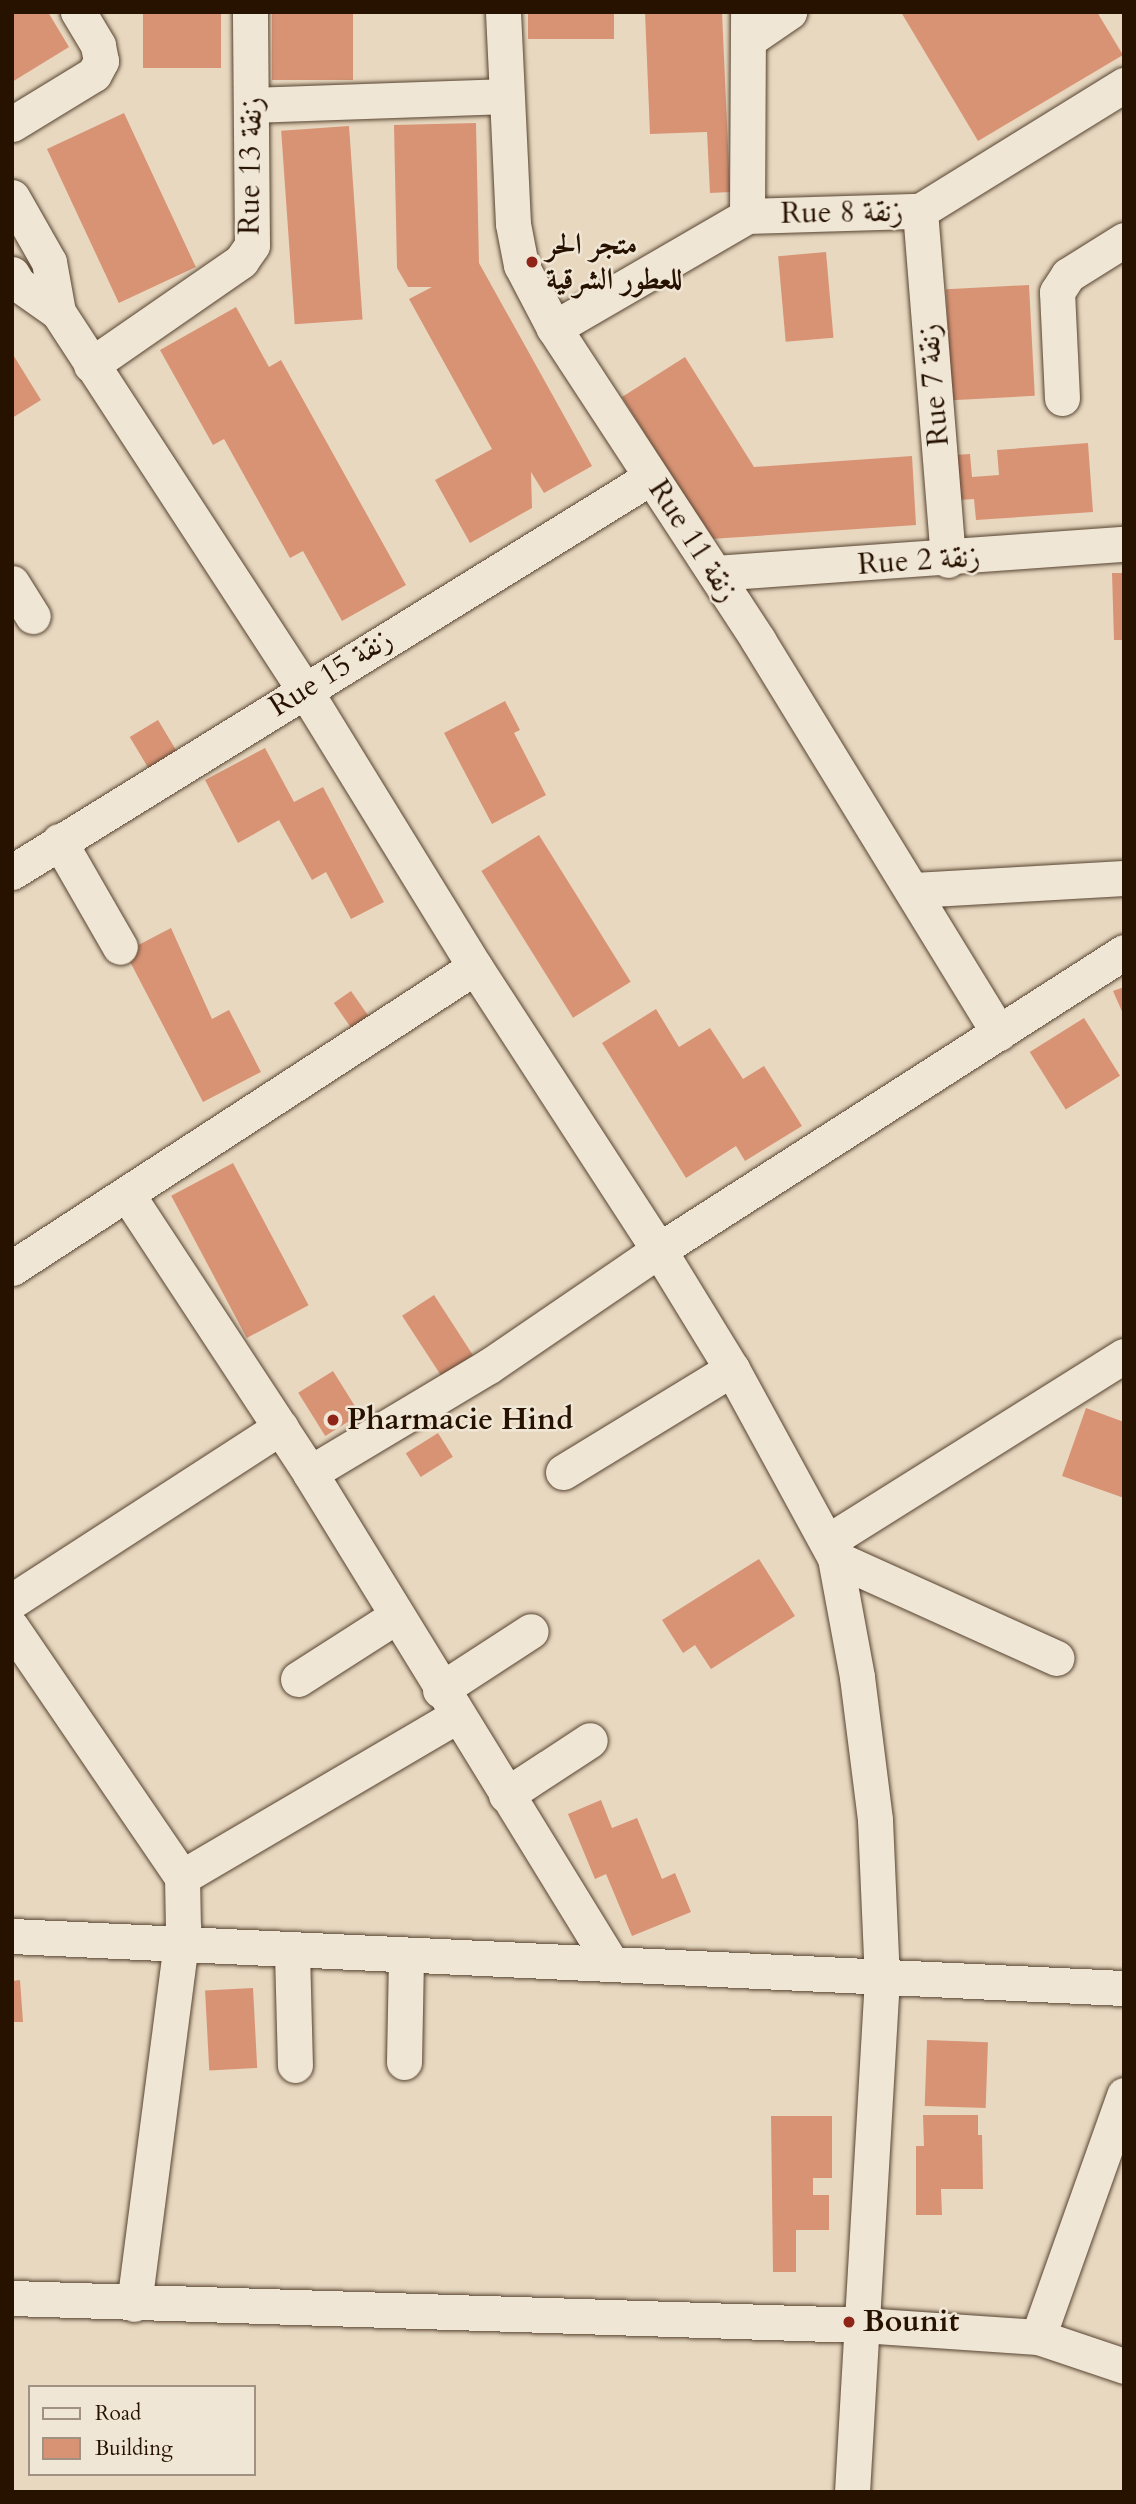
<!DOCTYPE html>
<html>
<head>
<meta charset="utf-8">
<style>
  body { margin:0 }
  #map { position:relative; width:1136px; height:2504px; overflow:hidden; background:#e8d8c0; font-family:Cardo,Amiri,serif }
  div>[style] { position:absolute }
  .building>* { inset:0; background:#d89375; transform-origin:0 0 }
  .roads { filter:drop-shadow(0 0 2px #574430) drop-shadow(0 0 2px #574430) }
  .street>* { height:35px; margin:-17.5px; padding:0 17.5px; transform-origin:17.5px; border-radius:17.5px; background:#f0e6d6 }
  .dots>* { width:19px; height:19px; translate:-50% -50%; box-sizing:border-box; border:4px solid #f0e6d6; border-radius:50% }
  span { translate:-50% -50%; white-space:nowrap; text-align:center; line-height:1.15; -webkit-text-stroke:5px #f0e6d6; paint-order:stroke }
  .street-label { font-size:30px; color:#271200 }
  .poi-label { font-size:30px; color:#271200; font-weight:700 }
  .left { translate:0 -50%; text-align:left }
  .frame { position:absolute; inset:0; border:14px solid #271200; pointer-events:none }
  .legend { position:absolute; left:28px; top:2385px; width:228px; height:91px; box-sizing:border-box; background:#f0e6d6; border:2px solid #a09180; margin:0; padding:9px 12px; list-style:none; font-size:21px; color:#271200 }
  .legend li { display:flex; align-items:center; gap:14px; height:35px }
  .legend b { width:35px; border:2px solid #a09180 }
</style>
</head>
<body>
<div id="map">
  <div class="building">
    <div style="clip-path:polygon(12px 12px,48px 12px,69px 47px,12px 82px)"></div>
    <div style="left:143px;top:12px;width:78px;height:56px"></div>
    <div style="left:272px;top:12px;width:81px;height:68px"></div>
    <div style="left:528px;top:12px;width:86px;height:27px"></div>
    <div style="clip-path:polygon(645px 12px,722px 12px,730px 192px,710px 193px,707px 132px,650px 134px)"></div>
    <div style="clip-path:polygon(901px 12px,1097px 12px,1123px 55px,978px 141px)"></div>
    <div style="left:124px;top:113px;width:170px;height:85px;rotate:65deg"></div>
    <div style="clip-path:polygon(476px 123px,479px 263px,592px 466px,544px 493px,531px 472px,532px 508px,470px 543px,435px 480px,492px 449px,409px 299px,432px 287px,408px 287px,397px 268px,394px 125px)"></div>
    <div style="left:349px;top:126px;width:194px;height:68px;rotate:86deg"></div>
    <div style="left:826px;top:252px;width:86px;height:48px;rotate:85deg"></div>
    <div style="left:1029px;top:285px;width:111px;height:83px;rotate:87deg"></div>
    <div style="clip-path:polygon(236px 307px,269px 367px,281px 360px,406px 585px,342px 621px,303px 551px,290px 558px,224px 439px,213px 445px,160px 350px)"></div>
    <div style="clip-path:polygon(12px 353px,41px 400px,12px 418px)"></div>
    <div style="clip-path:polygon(685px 357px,754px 467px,912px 456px,916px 525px,711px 539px,622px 397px)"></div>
    <div style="clip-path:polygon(1088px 443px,1093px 512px,976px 520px,974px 499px,959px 500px,955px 455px,970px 454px,972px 477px,999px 475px,997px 450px)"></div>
    <div style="clip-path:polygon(1112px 573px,1124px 573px,1124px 640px,1114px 640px)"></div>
    <div style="clip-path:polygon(505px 701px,520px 730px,514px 733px,546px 795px,492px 824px,444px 733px)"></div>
    <div style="left:158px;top:720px;width:37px;height:33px;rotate:59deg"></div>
    <div style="clip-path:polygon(265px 748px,294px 802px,323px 787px,384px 902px,351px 919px,326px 872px,312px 880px,279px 820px,238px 843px,205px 780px)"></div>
    <div style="left:539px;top:835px;width:173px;height:68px;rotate:58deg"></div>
    <div style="clip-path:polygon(171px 928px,212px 1019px,229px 1010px,261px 1072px,203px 1102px,125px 952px)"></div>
    <div style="clip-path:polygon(1124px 987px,1124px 1016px,1113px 991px)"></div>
    <div style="left:351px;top:991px;width:35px;height:21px;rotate:55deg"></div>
    <div style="clip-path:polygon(656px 1009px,679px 1047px,710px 1028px,743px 1079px,764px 1066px,802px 1126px,745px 1161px,736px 1146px,686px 1178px,602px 1043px)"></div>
    <div style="left:1084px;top:1018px;width:68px;height:64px;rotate:58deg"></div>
    <div style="left:233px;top:1163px;width:161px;height:70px;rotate:62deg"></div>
    <div style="left:434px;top:1295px;width:72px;height:38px;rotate:57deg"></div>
    <div style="left:333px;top:1371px;width:51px;height:41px;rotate:58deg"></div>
    <div style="clip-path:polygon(1086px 1408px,1124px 1422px,1124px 1498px,1062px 1476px)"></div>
    <div style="left:438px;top:1433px;width:28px;height:38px;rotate:58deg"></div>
    <div style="clip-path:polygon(759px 1559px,795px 1616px,711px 1669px,695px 1645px,683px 1653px,662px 1620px)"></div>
    <div style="clip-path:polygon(601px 1800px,612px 1828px,637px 1818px,662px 1879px,675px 1873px,691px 1912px,632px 1936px,606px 1874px,595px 1879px,568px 1814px)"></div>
    <div style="clip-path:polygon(20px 1980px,23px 2022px,12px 2022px,12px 1981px)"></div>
    <div style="left:253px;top:1988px;width:80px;height:48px;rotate:87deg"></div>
    <div style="left:927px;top:2040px;width:61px;height:66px;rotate:2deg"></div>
    <div style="clip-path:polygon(923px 2115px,978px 2115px,978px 2135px,982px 2135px,983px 2189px,941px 2189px,942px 2215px,916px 2215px,916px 2146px,924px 2146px)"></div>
    <div style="clip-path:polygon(771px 2116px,832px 2116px,832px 2178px,813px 2178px,813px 2195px,829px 2195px,829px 2230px,796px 2230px,796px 2272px,773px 2272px)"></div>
  </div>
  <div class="roads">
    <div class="street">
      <div style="left:503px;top:12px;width:212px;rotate:87.3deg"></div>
      <div style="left:513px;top:224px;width:42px;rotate:79deg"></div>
      <div style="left:521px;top:265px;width:71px;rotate:62.4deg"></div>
      <div style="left:554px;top:328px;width:373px;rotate:56.8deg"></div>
      <div style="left:758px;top:640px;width:461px;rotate:58.5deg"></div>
      <div style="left:748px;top:40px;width:50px;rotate:-34.3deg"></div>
      <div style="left:253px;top:105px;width:252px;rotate:-2deg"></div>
      <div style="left:12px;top:124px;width:96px;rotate:-31.4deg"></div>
      <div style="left:94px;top:74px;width:15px;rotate:-62deg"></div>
      <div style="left:101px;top:61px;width:16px;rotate:-101deg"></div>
      <div style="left:98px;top:45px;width:39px;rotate:-121deg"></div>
      <div style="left:12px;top:197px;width:75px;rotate:60.4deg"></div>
      <div style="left:49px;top:262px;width:51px;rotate:79.8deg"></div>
      <div style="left:920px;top:211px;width:350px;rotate:85.4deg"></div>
      <div style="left:747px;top:216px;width:204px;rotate:-89.7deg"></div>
      <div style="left:12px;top:274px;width:12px;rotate:59deg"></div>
      <div style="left:18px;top:284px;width:49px;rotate:35deg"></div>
      <div style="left:58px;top:312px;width:450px;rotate:56.9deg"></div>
      <div style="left:304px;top:689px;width:326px;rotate:58.4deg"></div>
      <div style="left:475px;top:967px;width:338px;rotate:57deg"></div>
      <div style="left:659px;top:1250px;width:140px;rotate:58.5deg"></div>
      <div style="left:732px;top:1369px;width:215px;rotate:61.4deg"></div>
      <div style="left:835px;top:1558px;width:121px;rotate:79.5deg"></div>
      <div style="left:857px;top:1677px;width:144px;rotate:82.8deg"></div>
      <div style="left:875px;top:1820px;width:158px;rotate:87.5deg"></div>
      <div style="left:882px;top:1978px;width:515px;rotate:93.34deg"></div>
      <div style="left:554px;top:328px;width:223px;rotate:-30.1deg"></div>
      <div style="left:747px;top:216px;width:173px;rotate:-1.7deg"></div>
      <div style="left:920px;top:211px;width:240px;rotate:-31.7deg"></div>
      <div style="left:91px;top:365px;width:183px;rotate:-34.7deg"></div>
      <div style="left:241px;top:261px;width:19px;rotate:-55deg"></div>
      <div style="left:252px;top:245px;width:233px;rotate:-90.5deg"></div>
      <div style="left:1062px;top:398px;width:106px;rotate:-92.7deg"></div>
      <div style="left:1057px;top:292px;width:20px;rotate:-57deg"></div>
      <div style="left:1068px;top:275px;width:66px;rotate:-32deg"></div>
      <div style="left:715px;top:573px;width:410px;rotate:-4.1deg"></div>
      <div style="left:12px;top:583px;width:39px;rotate:58deg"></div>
      <div style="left:59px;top:841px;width:122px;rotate:60.1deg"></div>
      <div style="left:12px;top:872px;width:751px;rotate:-31.72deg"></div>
      <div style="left:914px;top:890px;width:210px;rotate:-3.3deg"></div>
      <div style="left:127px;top:1194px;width:334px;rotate:56.7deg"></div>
      <div style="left:310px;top:1473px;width:575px;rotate:58.44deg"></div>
      <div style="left:12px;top:1268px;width:552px;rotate:-33.03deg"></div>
      <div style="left:563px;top:1472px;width:198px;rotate:-31.4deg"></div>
      <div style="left:310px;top:1473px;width:209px;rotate:-30.9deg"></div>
      <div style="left:489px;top:1366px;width:206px;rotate:-34.3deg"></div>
      <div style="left:659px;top:1250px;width:552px;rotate:-32.65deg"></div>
      <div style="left:827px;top:1542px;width:350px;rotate:-32.1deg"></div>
      <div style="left:835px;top:1558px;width:243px;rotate:24.3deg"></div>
      <div style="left:12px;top:1601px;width:320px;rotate:-32.9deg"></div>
      <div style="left:12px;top:1628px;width:301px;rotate:55.7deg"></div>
      <div style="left:182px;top:1877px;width:50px;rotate:88.9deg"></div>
      <div style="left:183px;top:1927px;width:380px;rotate:97.4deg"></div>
      <div style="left:298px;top:1679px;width:115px;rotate:-32.6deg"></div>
      <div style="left:440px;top:1690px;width:108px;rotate:-33deg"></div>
      <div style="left:506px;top:1795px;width:100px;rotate:-33.2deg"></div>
      <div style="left:182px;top:1877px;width:318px;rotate:-30.4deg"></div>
      <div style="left:12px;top:1936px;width:1113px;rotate:2.68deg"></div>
      <div style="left:292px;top:1952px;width:113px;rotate:88.5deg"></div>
      <div style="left:404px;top:2062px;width:104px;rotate:-88.9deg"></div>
      <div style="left:12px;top:2298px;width:850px;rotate:1.82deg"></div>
      <div style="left:862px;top:2325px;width:176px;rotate:3.9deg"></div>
      <div style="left:1038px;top:2337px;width:91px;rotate:18.6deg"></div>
      <div style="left:1038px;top:2337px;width:257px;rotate:-70.4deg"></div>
    </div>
  </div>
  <div class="dots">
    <div style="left:532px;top:262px;background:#8f2418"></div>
    <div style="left:333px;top:1420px;background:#8f2418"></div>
    <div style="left:849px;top:2322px;background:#8f2418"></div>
  </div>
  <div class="street-label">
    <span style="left:251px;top:166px;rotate:-89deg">Rue 13 زنقة</span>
    <span style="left:842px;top:213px;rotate:-1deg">Rue 8 زنقة</span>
    <span style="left:934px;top:385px;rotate:-95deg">Rue 7 زنقة</span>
    <span style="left:693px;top:541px;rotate:57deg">Rue 11 زنقة</span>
    <span style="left:919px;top:561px;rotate:-4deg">Rue 2 زنقة</span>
    <span style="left:331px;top:673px;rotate:-32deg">Rue 15 زنقة</span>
  </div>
  <div class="poi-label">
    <span class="left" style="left:546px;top:262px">متجر الحر<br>للعطور الشرقية</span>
    <span class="left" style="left:347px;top:1420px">Pharmacie Hind</span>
    <span class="left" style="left:863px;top:2322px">Bounit</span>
  </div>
  <div class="frame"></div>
  <ul class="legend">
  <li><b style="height:9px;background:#f0e6d6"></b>Road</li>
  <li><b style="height:19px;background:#d89375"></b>Building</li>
  </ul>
</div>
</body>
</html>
